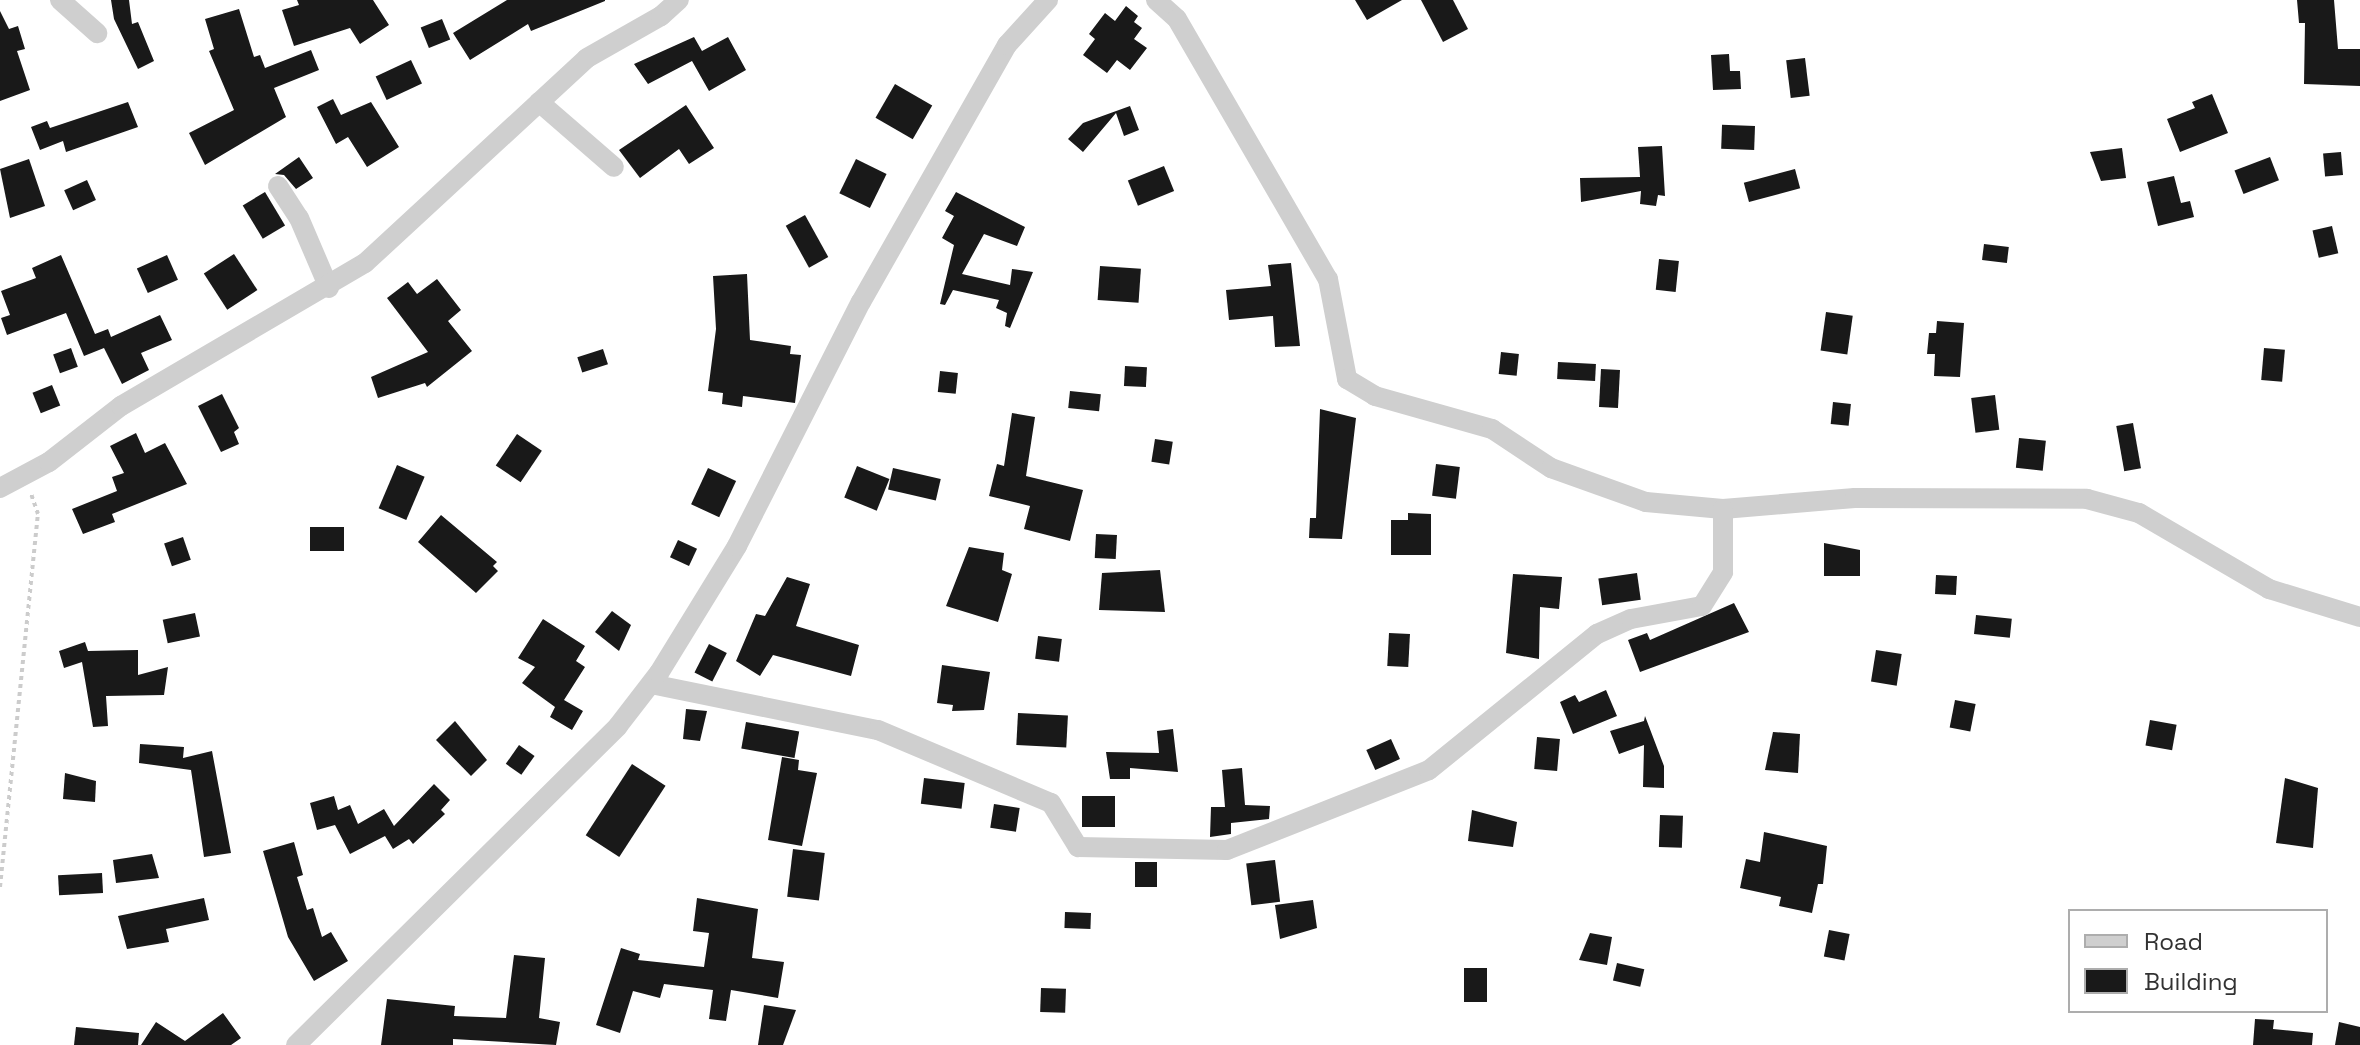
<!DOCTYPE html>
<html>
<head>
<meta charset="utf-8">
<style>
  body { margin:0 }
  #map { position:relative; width:2360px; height:1045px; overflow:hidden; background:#fff; font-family:"Space Grotesk",sans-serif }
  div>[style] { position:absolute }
  .building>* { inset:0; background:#191919; transform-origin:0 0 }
  .path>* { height:4px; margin-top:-2px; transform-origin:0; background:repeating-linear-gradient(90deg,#ccc 0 4px,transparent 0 8px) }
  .minor>* { height:20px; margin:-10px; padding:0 10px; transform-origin:10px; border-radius:10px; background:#cfcfcf }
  span { translate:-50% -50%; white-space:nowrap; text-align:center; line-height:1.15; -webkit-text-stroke:8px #fff; paint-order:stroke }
  .legend { position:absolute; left:2068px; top:909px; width:260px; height:104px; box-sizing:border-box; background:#fff; border:2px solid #adadad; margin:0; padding:10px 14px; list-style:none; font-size:24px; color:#323232 }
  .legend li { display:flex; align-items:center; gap:16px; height:40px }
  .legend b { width:40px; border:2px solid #adadad }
</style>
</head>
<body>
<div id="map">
  <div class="building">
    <div style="clip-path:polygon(111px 0,129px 0,132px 24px,138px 22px,154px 61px,138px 69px,114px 19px)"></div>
    <div style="clip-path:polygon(297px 0,373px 0,389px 25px,360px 44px,350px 28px,294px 46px,282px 10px,299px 5px)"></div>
    <div style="clip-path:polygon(507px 0,605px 0,605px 1px,531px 31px,528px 24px,470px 60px,453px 33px)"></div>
    <div style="clip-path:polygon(1355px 0,1402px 0,1367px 20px)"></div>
    <div style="clip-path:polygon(1421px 0,1453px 0,1468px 29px,1443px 42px)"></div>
    <div style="clip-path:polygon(2297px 0,2334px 0,2338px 49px,2360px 49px,2360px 86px,2304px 84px,2305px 23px,2299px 23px)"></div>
    <div style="clip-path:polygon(1126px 6px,1138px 16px,1134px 22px,1142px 28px,1134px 39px,1147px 48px,1130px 70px,1117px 60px,1107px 73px,1083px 55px,1095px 39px,1089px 34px,1105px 13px,1115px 21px)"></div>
    <div style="clip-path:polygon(239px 9px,254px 57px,260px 55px,265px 68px,311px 50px,319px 70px,274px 88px,286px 117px,205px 165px,189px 133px,234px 110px,209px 51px,214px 49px,205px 19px)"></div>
    <div style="clip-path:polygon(0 11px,9px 29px,18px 26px,25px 49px,17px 51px,30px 90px,0 101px)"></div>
    <div style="left:442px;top:19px;width:22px;height:23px;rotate:68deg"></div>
    <div style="clip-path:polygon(694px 37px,702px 51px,728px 37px,746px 70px,709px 91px,692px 61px,648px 84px,634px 64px)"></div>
    <div style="clip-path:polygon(1729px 54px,1730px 71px,1740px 71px,1741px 89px,1713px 90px,1711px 55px)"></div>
    <div style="left:1805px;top:58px;width:38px;height:19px;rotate:83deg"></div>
    <div style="left:411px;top:60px;width:26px;height:39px;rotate:65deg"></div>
    <div style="left:895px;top:84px;width:43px;height:39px;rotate:30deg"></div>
    <div style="clip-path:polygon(2212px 94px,2228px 133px,2180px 152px,2167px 119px,2195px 108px,2192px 102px)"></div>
    <div style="clip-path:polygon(333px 99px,341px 115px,371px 102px,399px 147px,367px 167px,348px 137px,336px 144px,317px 107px)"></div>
    <div style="clip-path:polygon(128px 102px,138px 127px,66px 152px,63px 141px,40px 150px,31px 127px,47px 121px,50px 128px)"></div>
    <div style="clip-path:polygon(686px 105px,714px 148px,689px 164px,679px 149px,640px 178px,619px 150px)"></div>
    <div style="clip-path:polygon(1130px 106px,1139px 130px,1124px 136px,1116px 113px,1083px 152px,1068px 139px,1083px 123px)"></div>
    <div style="left:1755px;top:126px;width:24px;height:33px;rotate:92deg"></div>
    <div style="clip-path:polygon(1662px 146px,1665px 196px,1658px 195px,1656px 206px,1640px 204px,1641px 191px,1581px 202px,1580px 178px,1640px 177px,1638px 147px)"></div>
    <div style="clip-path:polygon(2122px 148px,2126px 178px,2101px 181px,2090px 152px)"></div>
    <div style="left:2341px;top:152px;width:23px;height:18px;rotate:85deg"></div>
    <div style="clip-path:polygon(299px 157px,313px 178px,296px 189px,284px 175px,275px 174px)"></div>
    <div style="left:2270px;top:157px;width:25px;height:38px;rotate:69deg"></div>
    <div style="clip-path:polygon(29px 159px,45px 206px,10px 218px,0 169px)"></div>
    <div style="left:856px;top:159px;width:34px;height:38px;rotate:26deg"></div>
    <div style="left:1164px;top:166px;width:27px;height:39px;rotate:68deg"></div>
    <div style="left:1795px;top:169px;width:20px;height:53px;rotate:75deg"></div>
    <div style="clip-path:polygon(2174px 176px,2181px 203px,2190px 201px,2194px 217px,2158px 226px,2147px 182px)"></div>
    <div style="left:87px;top:180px;width:22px;height:25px;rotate:66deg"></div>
    <div style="left:265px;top:192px;width:39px;height:26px;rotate:59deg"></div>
    <div style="clip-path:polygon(956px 192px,1025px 227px,1017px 246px,984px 234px,962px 274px,1010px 285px,1012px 269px,1033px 272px,1010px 328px,1005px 326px,1007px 313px,996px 308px,999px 300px,953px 290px,945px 305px,940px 304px,954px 245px,942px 238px,954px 216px,945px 211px)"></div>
    <div style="left:805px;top:215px;width:48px;height:22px;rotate:61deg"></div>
    <div style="left:2332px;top:226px;width:28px;height:20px;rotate:77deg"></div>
    <div style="left:1984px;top:244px;width:25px;height:16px;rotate:7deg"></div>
    <div style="left:234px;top:254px;width:43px;height:36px;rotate:57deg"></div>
    <div style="clip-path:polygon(61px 255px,95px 334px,108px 329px,111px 337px,160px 315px,172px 340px,141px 353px,149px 370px,122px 384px,104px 348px,84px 356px,66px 313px,7px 335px,1px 318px,10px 315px,1px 291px,36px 278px,32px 268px)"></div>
    <div style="left:167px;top:255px;width:27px;height:33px;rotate:66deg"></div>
    <div style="left:1659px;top:259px;width:20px;height:31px;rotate:6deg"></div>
    <div style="clip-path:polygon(1291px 263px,1300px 346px,1275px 347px,1273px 316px,1229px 320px,1226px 290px,1271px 286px,1268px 265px)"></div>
    <div style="left:1100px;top:266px;width:41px;height:34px;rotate:4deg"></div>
    <div style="clip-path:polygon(747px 274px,750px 340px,791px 346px,790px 354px,801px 355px,795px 403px,743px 396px,742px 407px,722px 404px,723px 393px,708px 391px,716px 329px,713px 276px)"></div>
    <div style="clip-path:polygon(437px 279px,461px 310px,448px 321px,472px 351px,427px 387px,425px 383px,378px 398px,371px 377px,428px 352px,387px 298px,408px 282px,417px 294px)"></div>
    <div style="left:1826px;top:312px;width:27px;height:39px;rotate:8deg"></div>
    <div style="clip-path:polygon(1937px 321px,1964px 323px,1960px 377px,1934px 376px,1935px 354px,1927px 354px,1929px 333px,1936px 333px)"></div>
    <div style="left:71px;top:348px;width:20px;height:19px;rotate:70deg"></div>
    <div style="left:2264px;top:348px;width:21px;height:32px;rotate:5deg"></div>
    <div style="left:603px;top:349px;width:16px;height:27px;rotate:72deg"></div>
    <div style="left:1501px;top:352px;width:18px;height:22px;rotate:6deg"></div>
    <div style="left:1558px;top:362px;width:38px;height:17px;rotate:3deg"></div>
    <div style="left:1125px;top:366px;width:22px;height:20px;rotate:3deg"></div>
    <div style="left:1601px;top:369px;width:19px;height:38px;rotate:3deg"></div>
    <div style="left:940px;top:371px;width:18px;height:21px;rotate:6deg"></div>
    <div style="left:52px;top:385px;width:22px;height:21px;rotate:68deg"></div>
    <div style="left:1070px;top:391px;width:31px;height:17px;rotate:6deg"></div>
    <div style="clip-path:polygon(222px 394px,239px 428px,234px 432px,239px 444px,221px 452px,198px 406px)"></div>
    <div style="left:1995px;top:395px;width:35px;height:24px;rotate:83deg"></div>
    <div style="left:1833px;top:402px;width:18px;height:22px;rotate:6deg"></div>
    <div style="clip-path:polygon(1320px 409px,1356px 418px,1342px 539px,1309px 538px,1310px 518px,1316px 518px)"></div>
    <div style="clip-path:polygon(1012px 413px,1035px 417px,1026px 476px,1083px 490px,1070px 541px,1024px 529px,1030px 506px,989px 496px,997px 464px,1004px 466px)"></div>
    <div style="left:2133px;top:423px;width:46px;height:17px;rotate:80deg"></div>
    <div style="clip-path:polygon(136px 433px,145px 453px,165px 443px,187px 484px,112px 514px,115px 522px,83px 534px,72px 509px,117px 491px,112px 477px,124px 473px,110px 446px)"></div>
    <div style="left:517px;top:434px;width:30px;height:38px;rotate:34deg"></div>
    <div style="left:2019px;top:438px;width:27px;height:30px;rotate:6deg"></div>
    <div style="left:1155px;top:439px;width:18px;height:23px;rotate:9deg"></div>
    <div style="left:1436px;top:464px;width:24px;height:32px;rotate:7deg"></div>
    <div style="left:397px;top:465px;width:30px;height:47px;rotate:23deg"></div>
    <div style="left:857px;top:466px;width:35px;height:34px;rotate:22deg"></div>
    <div style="left:708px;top:468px;width:31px;height:40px;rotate:25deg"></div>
    <div style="left:893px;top:468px;width:49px;height:22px;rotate:13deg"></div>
    <div style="clip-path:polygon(1408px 513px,1431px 514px,1431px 555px,1391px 555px,1391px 520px,1408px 520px)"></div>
    <div style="clip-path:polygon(441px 515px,497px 562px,493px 566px,498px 571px,476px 593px,418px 542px)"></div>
    <div style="left:310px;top:527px;width:34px;height:24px"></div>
    <div style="left:1096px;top:534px;width:21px;height:24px;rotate:3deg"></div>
    <div style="left:183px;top:537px;width:24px;height:20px;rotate:71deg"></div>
    <div style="left:678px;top:540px;width:21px;height:19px;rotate:25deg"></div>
    <div style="clip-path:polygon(1824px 543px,1860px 550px,1860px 576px,1824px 576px)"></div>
    <div style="clip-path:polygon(969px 547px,1004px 553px,1002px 570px,1012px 574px,998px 622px,946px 606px)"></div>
    <div style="clip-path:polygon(1160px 570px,1165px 612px,1099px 610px,1102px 573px)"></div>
    <div style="left:1637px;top:573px;width:27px;height:39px;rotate:82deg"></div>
    <div style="clip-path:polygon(1513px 574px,1562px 577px,1559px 609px,1540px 607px,1539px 659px,1506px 653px)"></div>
    <div style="left:1936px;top:575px;width:21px;height:19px;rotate:3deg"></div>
    <div style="clip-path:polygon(787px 577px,810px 584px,796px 626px,859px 645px,851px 676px,773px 655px,760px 676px,736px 661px,756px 614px,765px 616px)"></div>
    <div style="clip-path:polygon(1734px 603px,1749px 632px,1640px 672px,1628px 640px,1647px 633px,1650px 640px)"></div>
    <div style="clip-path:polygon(612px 611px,631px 625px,619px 651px,595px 632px)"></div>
    <div style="left:195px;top:613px;width:24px;height:33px;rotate:78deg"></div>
    <div style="left:1976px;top:615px;width:36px;height:19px;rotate:6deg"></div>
    <div style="clip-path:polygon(543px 619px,585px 646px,576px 661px,585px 667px,564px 700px,583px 711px,572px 730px,550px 717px,555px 707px,522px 683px,535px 667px,518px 658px)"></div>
    <div style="left:1389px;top:633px;width:21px;height:33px;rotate:3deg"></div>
    <div style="left:1038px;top:636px;width:24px;height:23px;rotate:7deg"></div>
    <div style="clip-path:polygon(85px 642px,88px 651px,138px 650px,138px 675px,168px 667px,164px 695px,106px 696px,108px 726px,93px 727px,82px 662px,64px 668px,59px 651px)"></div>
    <div style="left:709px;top:644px;width:20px;height:32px;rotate:27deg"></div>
    <div style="left:1876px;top:650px;width:26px;height:32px;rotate:9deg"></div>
    <div style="clip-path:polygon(942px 665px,990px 672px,984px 710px,952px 711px,953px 705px,937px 703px)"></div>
    <div style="clip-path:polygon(1606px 690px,1617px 716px,1573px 734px,1560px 702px,1575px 695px,1579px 702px)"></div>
    <div style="left:1955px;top:700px;width:21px;height:28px;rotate:11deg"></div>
    <div style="clip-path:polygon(686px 709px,707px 711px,700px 741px,683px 739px)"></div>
    <div style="left:1018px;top:713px;width:50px;height:32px;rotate:3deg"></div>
    <div style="clip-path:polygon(1645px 716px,1664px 766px,1664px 788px,1643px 787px,1644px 745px,1619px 754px,1610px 731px,1644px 721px)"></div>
    <div style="left:2150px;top:720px;width:27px;height:26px;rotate:10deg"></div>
    <div style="clip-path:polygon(455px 721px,487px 760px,471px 776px,436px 740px)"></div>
    <div style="left:746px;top:722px;width:54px;height:27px;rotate:10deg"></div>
    <div style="clip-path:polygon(1173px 729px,1178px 772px,1130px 768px,1130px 779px,1110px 779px,1106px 752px,1159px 753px,1157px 731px)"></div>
    <div style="clip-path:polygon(1773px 732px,1800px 734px,1798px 773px,1765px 770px)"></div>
    <div style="left:1537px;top:737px;width:23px;height:32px;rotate:5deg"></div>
    <div style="left:1391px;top:739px;width:22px;height:27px;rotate:66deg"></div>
    <div style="clip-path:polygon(140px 744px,184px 747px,183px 758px,212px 751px,231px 853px,204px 857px,191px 770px,139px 763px)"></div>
    <div style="left:519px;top:745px;width:19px;height:23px;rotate:35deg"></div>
    <div style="clip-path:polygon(782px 757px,799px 760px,798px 770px,817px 773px,802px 846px,768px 840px)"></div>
    <div style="left:632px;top:764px;width:40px;height:85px;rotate:33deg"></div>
    <div style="clip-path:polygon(1242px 768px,1245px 805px,1270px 806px,1269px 819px,1231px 823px,1231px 834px,1210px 837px,1211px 807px,1225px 807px,1222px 770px)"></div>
    <div style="clip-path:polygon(65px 773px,96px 781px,95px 802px,63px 799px)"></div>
    <div style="left:924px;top:778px;width:41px;height:26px;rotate:7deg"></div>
    <div style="clip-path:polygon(2285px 778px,2318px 788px,2313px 848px,2276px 843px)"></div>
    <div style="clip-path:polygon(434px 784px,450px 800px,441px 810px,445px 814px,413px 844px,409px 839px,393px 849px,385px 836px,350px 854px,335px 825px,317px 830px,310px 803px,334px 796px,338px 810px,350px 805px,358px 824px,384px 809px,394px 826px)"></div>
    <div style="left:1082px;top:796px;width:33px;height:31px"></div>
    <div style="left:994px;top:804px;width:26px;height:24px;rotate:9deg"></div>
    <div style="clip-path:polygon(1472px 810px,1517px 822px,1513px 847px,1468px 841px)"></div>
    <div style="left:1660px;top:815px;width:23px;height:32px;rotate:2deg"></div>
    <div style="clip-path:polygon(1764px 832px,1827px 846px,1823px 884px,1818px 884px,1812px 913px,1779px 906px,1781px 897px,1740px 888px,1746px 859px,1760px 862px)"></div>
    <div style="clip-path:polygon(294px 842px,303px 875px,297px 877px,307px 910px,313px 908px,322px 937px,331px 932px,348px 961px,314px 981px,288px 937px,263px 851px)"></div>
    <div style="left:793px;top:849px;width:32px;height:48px;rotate:7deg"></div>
    <div style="clip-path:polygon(152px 854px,159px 878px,116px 883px,113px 860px)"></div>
    <div style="left:1275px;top:860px;width:42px;height:29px;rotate:83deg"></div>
    <div style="left:1135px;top:862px;width:22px;height:25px"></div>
    <div style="left:102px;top:873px;width:20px;height:44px;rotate:87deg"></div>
    <div style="clip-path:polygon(204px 898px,209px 920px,166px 929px,169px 942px,127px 949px,118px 916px)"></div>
    <div style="clip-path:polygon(697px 898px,758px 909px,752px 958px,784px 962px,778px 998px,731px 990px,726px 1021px,709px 1019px,713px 990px,664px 984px,660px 998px,633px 991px,620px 1033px,596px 1025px,621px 948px,640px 954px,638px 960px,704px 967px,709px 933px,693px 931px)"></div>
    <div style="clip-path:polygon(1313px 900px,1317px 928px,1280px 939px,1275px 905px)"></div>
    <div style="left:1065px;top:912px;width:26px;height:16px;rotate:2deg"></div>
    <div style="left:1829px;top:930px;width:21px;height:27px;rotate:11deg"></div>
    <div style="clip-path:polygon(1590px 933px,1612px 937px,1607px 965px,1579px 960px)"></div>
    <div style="clip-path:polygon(514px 955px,545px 958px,539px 1018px,560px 1022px,556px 1045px,453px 1039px,453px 1045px,381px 1045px,387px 999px,455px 1006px,454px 1016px,506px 1018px)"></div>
    <div style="left:1617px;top:963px;width:28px;height:18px;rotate:13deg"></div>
    <div style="left:1464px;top:968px;width:23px;height:34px"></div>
    <div style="left:1041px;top:988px;width:25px;height:24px;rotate:2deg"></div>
    <div style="clip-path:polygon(764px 1005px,796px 1010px,783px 1045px,758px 1045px)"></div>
    <div style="clip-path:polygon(223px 1013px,241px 1038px,231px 1045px,141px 1045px,156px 1022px,185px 1041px)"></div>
    <div style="clip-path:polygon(2255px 1019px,2274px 1020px,2273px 1029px,2313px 1033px,2312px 1045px,2253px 1045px)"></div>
    <div style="clip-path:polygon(2339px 1022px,2360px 1027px,2360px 1045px,2335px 1045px)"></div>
    <div style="clip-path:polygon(76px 1027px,139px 1033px,138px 1045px,74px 1045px)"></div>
  </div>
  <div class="path">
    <div style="left:0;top:887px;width:375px;rotate:-84.2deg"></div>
    <div style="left:38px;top:514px;width:21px;rotate:-109deg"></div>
  </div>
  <div class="minor">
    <div style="left:60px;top:0;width:50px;rotate:41.7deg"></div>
    <div style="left:1156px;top:0;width:28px;rotate:42deg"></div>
    <div style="left:1177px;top:19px;width:301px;rotate:59.9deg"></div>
    <div style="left:1328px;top:279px;width:102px;rotate:79.2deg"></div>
    <div style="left:1347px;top:379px;width:33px;rotate:31deg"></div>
    <div style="left:1375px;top:396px;width:122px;rotate:15.8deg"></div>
    <div style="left:1492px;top:429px;width:71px;rotate:33.5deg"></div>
    <div style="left:1551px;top:468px;width:101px;rotate:19.7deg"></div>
    <div style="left:1646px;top:502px;width:77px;rotate:5.2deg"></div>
    <div style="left:1723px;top:509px;width:132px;rotate:-4.8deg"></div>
    <div style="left:1855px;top:498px;width:232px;rotate:0.2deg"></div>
    <div style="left:2087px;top:499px;width:54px;rotate:15.1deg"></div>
    <div style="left:2139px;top:513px;width:151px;rotate:30.3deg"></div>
    <div style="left:2269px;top:589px;width:95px;rotate:17.1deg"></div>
    <div style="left:539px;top:102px;width:99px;rotate:40.9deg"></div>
    <div style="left:278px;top:186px;width:38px;rotate:57deg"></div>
    <div style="left:299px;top:218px;width:76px;rotate:66.8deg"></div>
    <div style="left:0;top:488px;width:55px;rotate:-28deg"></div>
    <div style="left:49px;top:462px;width:91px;rotate:-37.9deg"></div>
    <div style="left:121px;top:406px;width:283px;rotate:-30.4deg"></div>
    <div style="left:365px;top:263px;width:302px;rotate:-42.7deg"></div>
    <div style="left:587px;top:58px;width:85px;rotate:-29.6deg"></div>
    <div style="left:661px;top:16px;width:24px;rotate:-42deg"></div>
    <div style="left:651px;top:684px;width:232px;rotate:11.5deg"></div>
    <div style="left:878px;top:730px;width:188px;rotate:22.9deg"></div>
    <div style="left:1051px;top:803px;width:52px;rotate:58.5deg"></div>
    <div style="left:1078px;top:847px;width:149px;rotate:1.2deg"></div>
    <div style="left:1227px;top:850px;width:217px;rotate:-21.6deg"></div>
    <div style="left:1429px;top:770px;width:216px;rotate:-39deg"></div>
    <div style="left:1597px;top:634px;width:37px;rotate:-24deg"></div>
    <div style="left:1631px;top:619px;width:72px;rotate:-10.4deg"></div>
    <div style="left:1702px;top:606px;width:40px;rotate:-58deg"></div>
    <div style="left:1723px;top:572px;width:63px;rotate:-90deg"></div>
    <div style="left:296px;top:1045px;width:453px;rotate:-44.7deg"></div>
    <div style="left:618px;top:726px;width:67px;rotate:-52.3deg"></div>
    <div style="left:659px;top:673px;width:149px;rotate:-58.4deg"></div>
    <div style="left:737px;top:546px;width:274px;rotate:-63.1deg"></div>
    <div style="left:861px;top:302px;width:296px;rotate:-60.4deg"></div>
    <div style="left:1007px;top:45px;width:61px;rotate:-47.7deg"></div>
  </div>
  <ul class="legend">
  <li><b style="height:10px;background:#cfcfcf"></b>Road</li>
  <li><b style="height:22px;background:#191919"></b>Building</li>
  </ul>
</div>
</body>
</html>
